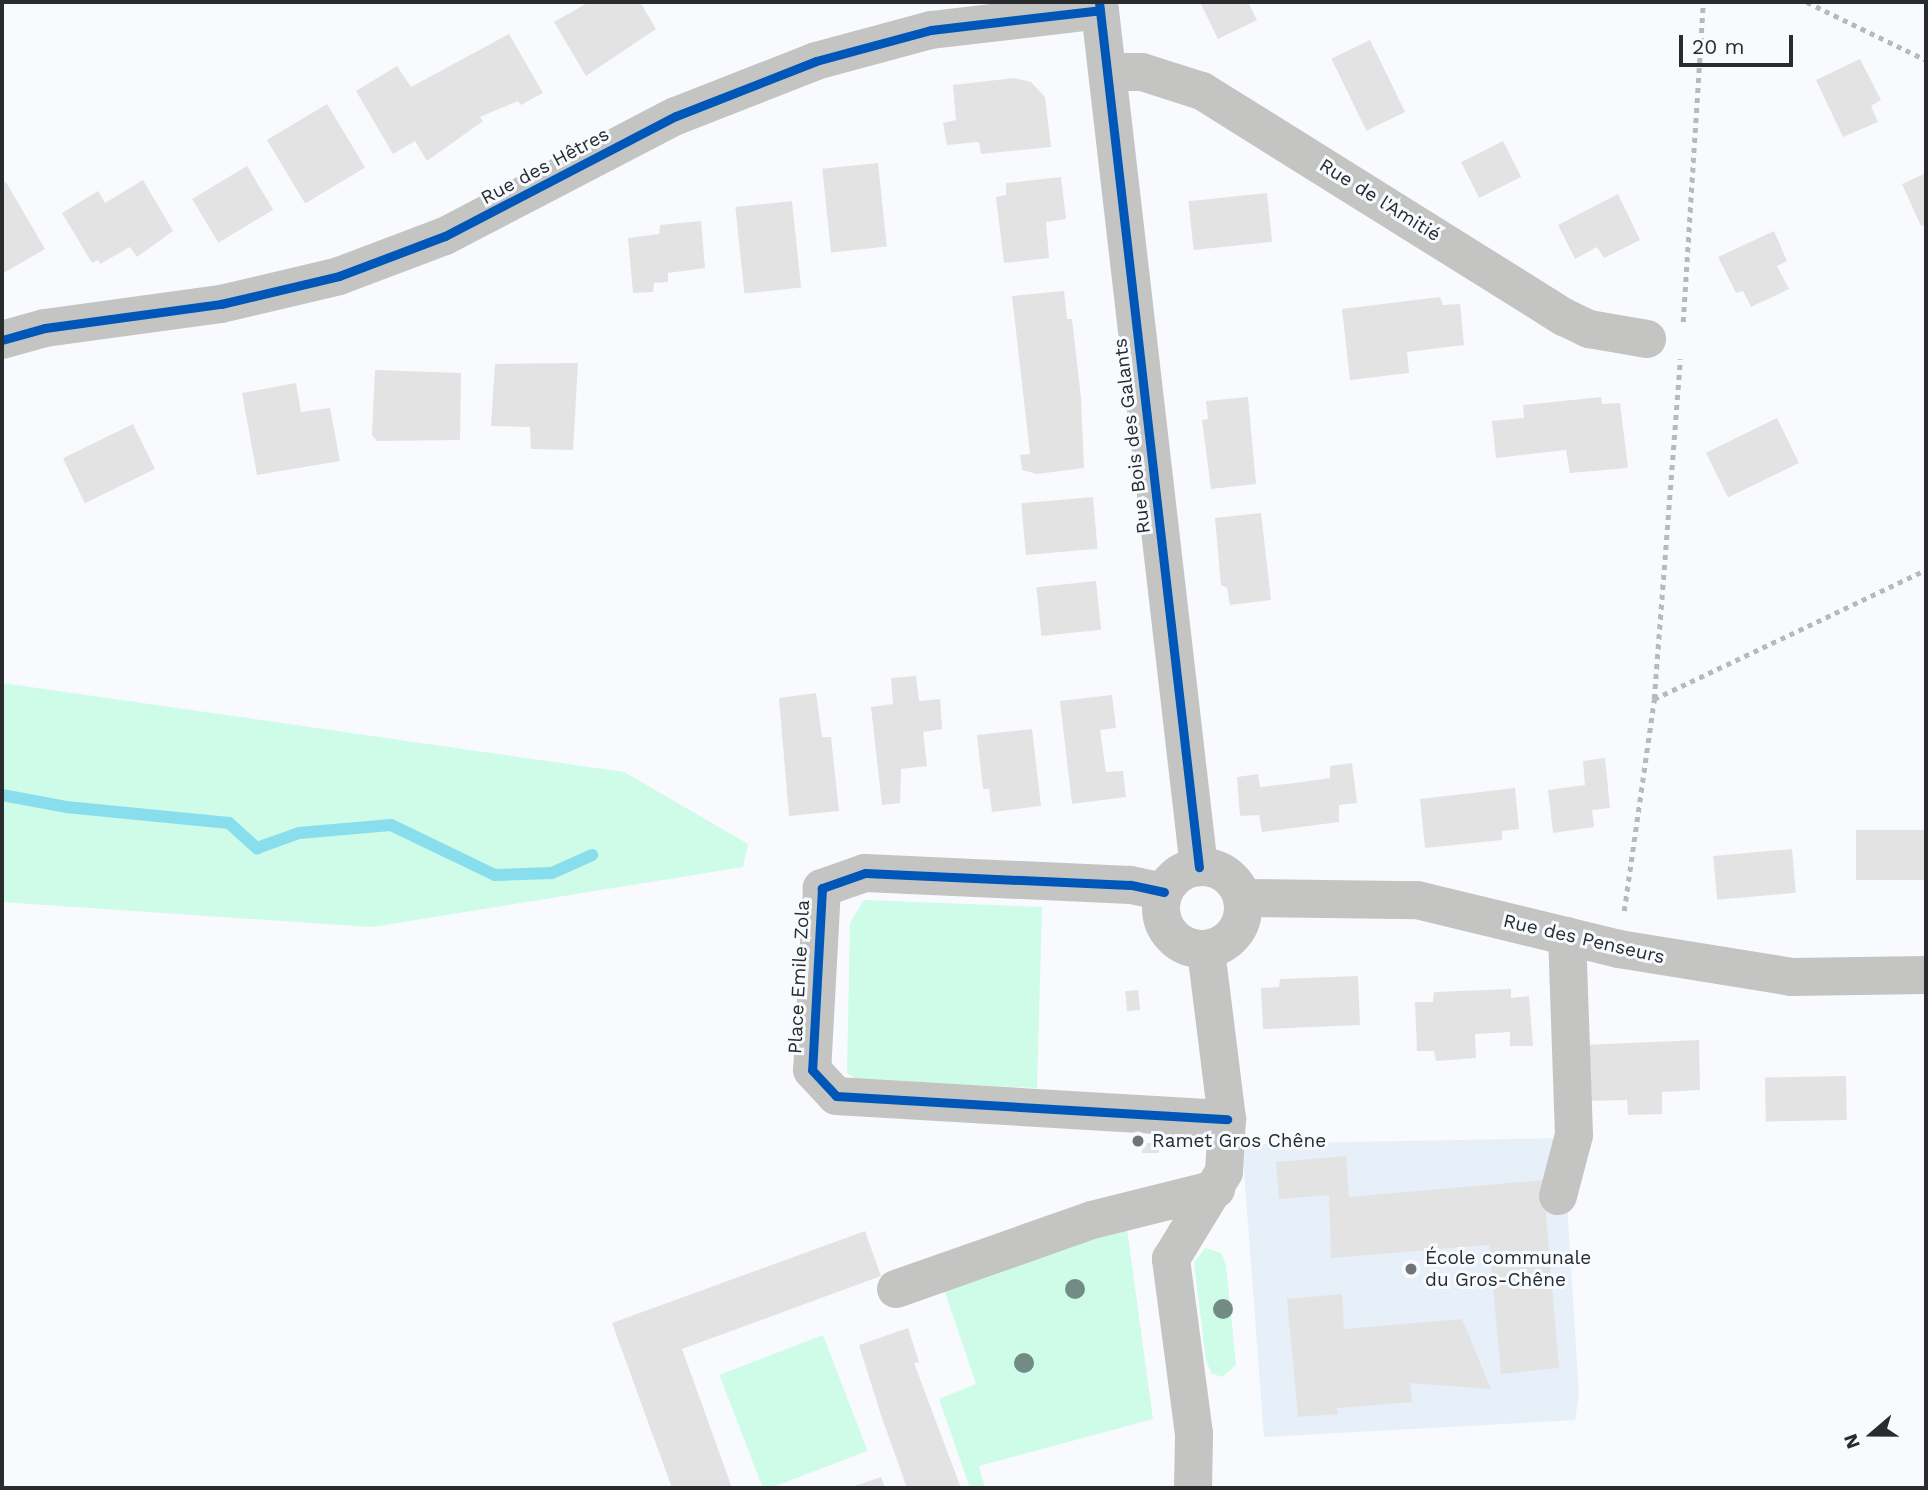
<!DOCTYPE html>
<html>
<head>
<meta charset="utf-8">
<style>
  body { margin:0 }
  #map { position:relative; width:1928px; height:1490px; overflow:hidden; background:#f8fafd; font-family:"Work Sans",sans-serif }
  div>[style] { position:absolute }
  .built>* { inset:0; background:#e7eff9 }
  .green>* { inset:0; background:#cffbe9; transform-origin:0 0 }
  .stream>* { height:12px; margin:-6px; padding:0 6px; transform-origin:6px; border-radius:6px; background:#89deee }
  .building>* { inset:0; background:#e4e3e3; transform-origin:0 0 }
  .path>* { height:4.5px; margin-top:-2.25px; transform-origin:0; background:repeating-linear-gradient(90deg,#b8b9b9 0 5px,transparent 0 10px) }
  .minor>* { height:38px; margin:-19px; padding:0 19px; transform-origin:19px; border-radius:19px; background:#c4c4c3 }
  .minor>.ring { margin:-19px; padding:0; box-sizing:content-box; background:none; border:38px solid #c4c4c3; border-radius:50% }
  .cycleway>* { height:9px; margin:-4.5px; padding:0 4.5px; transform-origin:4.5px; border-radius:4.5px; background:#0057b8 }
  .trees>* { width:20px; height:20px; margin:-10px; border-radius:50%; background:#728c85 }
  .dots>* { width:19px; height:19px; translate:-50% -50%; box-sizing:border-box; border:4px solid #f7fafe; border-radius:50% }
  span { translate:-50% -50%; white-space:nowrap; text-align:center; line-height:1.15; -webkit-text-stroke:6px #f7fafe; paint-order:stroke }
  .street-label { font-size:19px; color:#292c2f }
  .poi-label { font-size:19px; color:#292c2f }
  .left { translate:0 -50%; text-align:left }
  .frame { position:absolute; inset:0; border:4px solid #292c2f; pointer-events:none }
  .north { position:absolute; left:1837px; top:1399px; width:70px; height:70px; -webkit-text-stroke:5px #f7fafe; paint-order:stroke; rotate:250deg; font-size:19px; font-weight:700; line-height:28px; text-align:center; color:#292c2f }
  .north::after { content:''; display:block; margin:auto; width:24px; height:32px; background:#292c2f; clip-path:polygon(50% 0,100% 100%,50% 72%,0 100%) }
  .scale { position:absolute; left:1679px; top:35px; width:114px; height:32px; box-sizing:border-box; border:4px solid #292c2f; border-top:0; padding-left:9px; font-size:21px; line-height:24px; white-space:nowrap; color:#292c2f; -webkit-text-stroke:5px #f7fafe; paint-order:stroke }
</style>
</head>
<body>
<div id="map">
  <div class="built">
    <div style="clip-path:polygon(1563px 1138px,1579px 1394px,1575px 1420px,1264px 1437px,1242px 1144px)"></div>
  </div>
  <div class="green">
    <div style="clip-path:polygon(2px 683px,624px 772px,748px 844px,743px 867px,372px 927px,2px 902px)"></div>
    <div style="clip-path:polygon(864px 900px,1042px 907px,1037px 1088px,857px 1080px,847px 1073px,850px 923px)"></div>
    <div style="clip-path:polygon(1127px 1229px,1153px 1419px,979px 1466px,985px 1488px,970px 1488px,939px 1399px,976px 1384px,943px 1286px)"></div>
    <div style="clip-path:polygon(1205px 1248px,1221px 1253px,1226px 1265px,1236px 1365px,1222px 1377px,1211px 1373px,1206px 1360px,1194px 1263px)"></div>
    <div style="left:823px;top:1335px;width:124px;height:111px;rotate:69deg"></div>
  </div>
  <div class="stream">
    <div style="left:2px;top:795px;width:65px;rotate:10.6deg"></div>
    <div style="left:66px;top:807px;width:164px;rotate:5.6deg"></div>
    <div style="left:229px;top:823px;width:38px;rotate:42deg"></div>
    <div style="left:257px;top:848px;width:45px;rotate:-19.7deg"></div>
    <div style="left:299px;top:833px;width:92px;rotate:-5deg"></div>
    <div style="left:391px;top:825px;width:115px;rotate:25.7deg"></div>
    <div style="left:495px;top:875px;width:57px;rotate:-2deg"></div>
    <div style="left:552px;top:873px;width:44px;rotate:-24.2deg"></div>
  </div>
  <div class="building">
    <div style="clip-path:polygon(589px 2px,640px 2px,656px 29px,586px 76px,554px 22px)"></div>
    <div style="clip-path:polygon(1200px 2px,1248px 2px,1257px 20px,1218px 39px)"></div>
    <div style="clip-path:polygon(509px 34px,543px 93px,521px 105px,518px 101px,480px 117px,483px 121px,427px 161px,415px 141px,393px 154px,356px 91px,397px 66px,411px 87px)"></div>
    <div style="left:1370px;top:40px;width:80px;height:43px;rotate:64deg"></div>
    <div style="clip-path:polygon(1860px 59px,1881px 100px,1871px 106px,1878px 122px,1843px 137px,1816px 80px)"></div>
    <div style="clip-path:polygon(1014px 78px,1031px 82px,1045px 97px,1051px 147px,981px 154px,979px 142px,947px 145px,943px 123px,956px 120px,953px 85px)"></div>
    <div style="left:327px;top:104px;width:74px;height:70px;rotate:59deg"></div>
    <div style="left:1503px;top:141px;width:40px;height:47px;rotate:63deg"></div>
    <div style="left:878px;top:163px;width:84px;height:56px;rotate:84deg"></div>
    <div style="left:247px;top:166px;width:51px;height:64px;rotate:59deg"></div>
    <div style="clip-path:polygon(1926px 173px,1926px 224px,1921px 226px,1902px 184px)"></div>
    <div style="clip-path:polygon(1061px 177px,1066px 219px,1046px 222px,1049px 258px,1004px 263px,996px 197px,1006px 195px,1006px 183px)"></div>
    <div style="clip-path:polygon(143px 180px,173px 231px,137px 257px,130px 247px,100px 264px,98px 260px,92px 263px,62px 213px,98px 191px,105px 203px)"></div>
    <div style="clip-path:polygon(6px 182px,45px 249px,2px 274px,2px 185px)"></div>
    <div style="left:1267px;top:193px;width:49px;height:79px;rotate:84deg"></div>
    <div style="clip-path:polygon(1618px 194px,1640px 240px,1604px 258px,1597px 247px,1575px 259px,1558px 225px)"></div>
    <div style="left:792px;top:201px;width:87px;height:57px;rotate:84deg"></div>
    <div style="clip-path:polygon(701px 221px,705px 268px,668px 273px,668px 282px,654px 283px,653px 292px,633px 293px,628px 238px,659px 234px,660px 225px)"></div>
    <div style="clip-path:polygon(1774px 231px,1787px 261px,1777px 266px,1789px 289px,1751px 307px,1743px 291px,1736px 293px,1718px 257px)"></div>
    <div style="clip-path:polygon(1064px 291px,1067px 319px,1072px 319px,1081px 398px,1084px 468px,1037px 474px,1022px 470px,1020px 455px,1030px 454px,1012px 296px)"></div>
    <div style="clip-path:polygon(1440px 297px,1443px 305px,1460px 304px,1464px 345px,1407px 352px,1409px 373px,1350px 380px,1342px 309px)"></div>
    <div style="clip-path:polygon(578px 363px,573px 450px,531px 449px,530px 427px,491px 426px,495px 364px)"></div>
    <div style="clip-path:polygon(375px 370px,461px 373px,460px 440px,377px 441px,372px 435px)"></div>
    <div style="clip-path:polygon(296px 383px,301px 412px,330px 408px,340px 461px,257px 475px,242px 393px)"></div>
    <div style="clip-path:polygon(1248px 397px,1256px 484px,1211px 489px,1202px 420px,1208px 419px,1206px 401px)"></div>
    <div style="clip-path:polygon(1601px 397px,1602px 404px,1620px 403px,1628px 468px,1570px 473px,1566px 450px,1496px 458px,1492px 421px,1524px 418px,1523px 405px)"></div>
    <div style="left:1777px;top:418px;width:50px;height:79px;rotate:64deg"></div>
    <div style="left:133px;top:424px;width:50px;height:78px;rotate:64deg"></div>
    <div style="left:1093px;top:497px;width:52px;height:72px;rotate:85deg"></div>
    <div style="clip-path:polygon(1261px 513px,1271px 600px,1230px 605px,1227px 588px,1221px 585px,1215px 518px)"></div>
    <div style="left:1096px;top:581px;width:49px;height:60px;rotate:84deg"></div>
    <div style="clip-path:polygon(916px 676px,919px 701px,940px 699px,942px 729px,923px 732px,927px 766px,901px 769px,900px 803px,882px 805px,871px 707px,893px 704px,891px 678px)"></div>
    <div style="clip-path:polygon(816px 693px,822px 737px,831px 737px,839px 811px,789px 816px,779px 698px)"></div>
    <div style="clip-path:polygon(1112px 695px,1116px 728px,1100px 730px,1106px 772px,1123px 771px,1126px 797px,1072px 804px,1060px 701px)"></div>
    <div style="clip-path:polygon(1032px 729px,1041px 806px,992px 812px,989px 789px,983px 789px,977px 735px)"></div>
    <div style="clip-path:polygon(1605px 758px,1610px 808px,1592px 810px,1594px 827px,1553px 833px,1548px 790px,1585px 785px,1583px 761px)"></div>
    <div style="clip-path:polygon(1352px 763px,1357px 803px,1339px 805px,1339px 822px,1262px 832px,1259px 815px,1240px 816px,1237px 777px,1258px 774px,1260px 787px,1295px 783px,1330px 778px,1330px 766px)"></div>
    <div style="clip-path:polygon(1515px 788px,1519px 829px,1502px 831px,1502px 840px,1425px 848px,1420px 799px)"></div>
    <div style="left:1926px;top:830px;width:50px;height:70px;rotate:90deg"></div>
    <div style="left:1792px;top:849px;width:44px;height:79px;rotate:85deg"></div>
    <div style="clip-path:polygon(1358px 976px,1360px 1025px,1263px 1029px,1261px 988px,1279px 987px,1280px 979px)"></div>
    <div style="clip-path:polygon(1511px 989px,1511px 998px,1529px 996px,1533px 1046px,1510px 1046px,1510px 1032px,1475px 1034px,1476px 1058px,1436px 1061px,1434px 1051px,1417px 1051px,1415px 1002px,1433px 1002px,1434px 992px)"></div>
    <div style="left:1138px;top:990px;width:20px;height:13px;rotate:84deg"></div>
    <div style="clip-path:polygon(1699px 1040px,1700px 1090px,1662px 1092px,1662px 1114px,1628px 1115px,1627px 1100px,1586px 1101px,1584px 1045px)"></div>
    <div style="left:1846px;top:1076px;width:44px;height:81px;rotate:89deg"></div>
    <div style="left:1142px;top:1143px;width:17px;height:10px"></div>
    <div style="clip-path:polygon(1346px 1156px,1349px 1197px,1543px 1180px,1559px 1368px,1501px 1374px,1489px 1245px,1331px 1258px,1329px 1195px,1279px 1199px,1276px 1162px)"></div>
    <div style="clip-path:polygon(865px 1231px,881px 1276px,682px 1349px,732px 1488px,672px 1488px,612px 1323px)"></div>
    <div style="clip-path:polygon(1342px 1294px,1344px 1329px,1462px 1319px,1491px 1389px,1410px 1383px,1412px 1402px,1337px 1408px,1338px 1414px,1298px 1417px,1287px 1299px)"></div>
    <div style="clip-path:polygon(908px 1328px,919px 1362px,914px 1363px,961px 1488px,907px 1488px,881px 1415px,859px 1345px)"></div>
    <div style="clip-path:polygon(881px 1477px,885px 1488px,849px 1488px)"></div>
  </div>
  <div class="path">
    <div style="left:1807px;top:2px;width:132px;rotate:26deg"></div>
    <div style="left:1683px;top:322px;width:321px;rotate:-86.4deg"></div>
    <div style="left:1654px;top:699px;width:301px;rotate:-25.4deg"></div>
    <div style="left:1624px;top:911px;width:214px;rotate:-81.9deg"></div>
    <div style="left:1654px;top:699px;width:341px;rotate:-85.6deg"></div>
  </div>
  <div class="minor">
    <div style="left:1099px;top:2px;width:871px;rotate:83.41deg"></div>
    <div style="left:1109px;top:72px;width:33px"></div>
    <div style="left:1142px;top:72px;width:63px;rotate:17.6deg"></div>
    <div style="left:1202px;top:91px;width:427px;rotate:32deg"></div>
    <div style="left:1564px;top:317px;width:28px;rotate:26deg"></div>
    <div style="left:1589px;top:329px;width:59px;rotate:9.8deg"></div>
    <div style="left:2px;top:340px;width:45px;rotate:-15.6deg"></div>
    <div style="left:45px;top:328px;width:178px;rotate:-7.8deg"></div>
    <div style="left:221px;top:304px;width:121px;rotate:-13.3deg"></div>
    <div style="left:339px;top:276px;width:113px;rotate:-20.7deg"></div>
    <div style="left:445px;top:236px;width:260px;rotate:-27.5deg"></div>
    <div style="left:676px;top:116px;width:150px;rotate:-21.4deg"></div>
    <div style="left:816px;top:61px;width:119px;rotate:-15.1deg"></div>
    <div style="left:931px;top:30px;width:170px;rotate:-6.7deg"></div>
    <div class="ring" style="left:1161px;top:867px;width:44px;height:44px"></div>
    <div style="left:1164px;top:892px;width:35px;rotate:-168deg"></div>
    <div style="left:1130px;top:885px;width:265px;rotate:-177.4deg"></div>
    <div style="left:865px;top:873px;width:46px;rotate:160.8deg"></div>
    <div style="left:822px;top:888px;width:182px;rotate:93.1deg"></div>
    <div style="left:812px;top:1070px;width:35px;rotate:47deg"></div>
    <div style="left:836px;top:1096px;width:392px;rotate:3.4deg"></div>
    <div style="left:1242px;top:898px;width:175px;rotate:0.7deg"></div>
    <div style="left:1417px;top:900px;width:208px;rotate:13.6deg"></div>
    <div style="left:1619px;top:949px;width:174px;rotate:9.2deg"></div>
    <div style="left:1791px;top:977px;width:135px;rotate:-0.8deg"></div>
    <div style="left:1558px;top:1196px;width:63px;rotate:-75.3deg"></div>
    <div style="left:1574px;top:1135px;width:199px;rotate:-92deg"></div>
    <div style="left:896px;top:1289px;width:208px;rotate:-19.4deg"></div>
    <div style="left:1092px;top:1220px;width:128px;rotate:-14deg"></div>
    <div style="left:1193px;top:1488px;width:54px;rotate:-88.9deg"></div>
    <div style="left:1194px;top:1434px;width:177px;rotate:-97.5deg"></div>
    <div style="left:1171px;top:1259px;width:102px;rotate:-58.7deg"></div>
    <div style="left:1224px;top:1172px;width:53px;rotate:-86.8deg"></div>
    <div style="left:1227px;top:1119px;width:170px;rotate:-97.1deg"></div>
  </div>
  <div class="cycleway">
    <div style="left:1099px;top:2px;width:871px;rotate:83.41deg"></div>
    <div style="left:2px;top:340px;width:45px;rotate:-15.6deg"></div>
    <div style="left:45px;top:328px;width:178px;rotate:-7.8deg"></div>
    <div style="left:221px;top:304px;width:121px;rotate:-13.3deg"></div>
    <div style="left:339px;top:276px;width:113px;rotate:-20.7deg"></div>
    <div style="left:445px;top:236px;width:260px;rotate:-27.5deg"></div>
    <div style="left:676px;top:116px;width:150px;rotate:-21.4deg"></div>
    <div style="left:816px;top:61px;width:119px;rotate:-15.1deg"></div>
    <div style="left:931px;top:30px;width:170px;rotate:-6.7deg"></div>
    <div style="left:1164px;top:892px;width:35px;rotate:-168deg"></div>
    <div style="left:1130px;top:885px;width:265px;rotate:-177.4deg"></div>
    <div style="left:865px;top:873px;width:46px;rotate:160.8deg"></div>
    <div style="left:822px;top:888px;width:182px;rotate:93.1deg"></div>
    <div style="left:812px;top:1070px;width:35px;rotate:47deg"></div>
    <div style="left:836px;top:1096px;width:392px;rotate:3.4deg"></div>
  </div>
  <div class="trees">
    <div style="left:1075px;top:1289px"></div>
    <div style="left:1223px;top:1309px"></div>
    <div style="left:1024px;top:1363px"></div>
  </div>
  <div class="dots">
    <div style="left:1138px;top:1141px;background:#717477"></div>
    <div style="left:1411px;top:1269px;background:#717477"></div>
  </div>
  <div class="street-label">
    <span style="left:545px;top:166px;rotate:-28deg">Rue des Hêtres</span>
    <span style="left:1380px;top:200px;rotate:32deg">Rue de l'Amitié</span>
    <span style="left:1132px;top:436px;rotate:-97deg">Rue Bois des Galants</span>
    <span style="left:1584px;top:939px;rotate:13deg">Rue des Penseurs</span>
    <span style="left:799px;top:977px;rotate:-87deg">Place Emile Zola</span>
  </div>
  <div class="poi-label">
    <span class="left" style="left:1152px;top:1141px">Ramet Gros Chêne</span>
    <span class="left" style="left:1425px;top:1269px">École communale<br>du Gros-Chêne</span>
  </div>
  <div class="frame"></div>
  <div class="north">N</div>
  <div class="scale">20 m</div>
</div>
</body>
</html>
